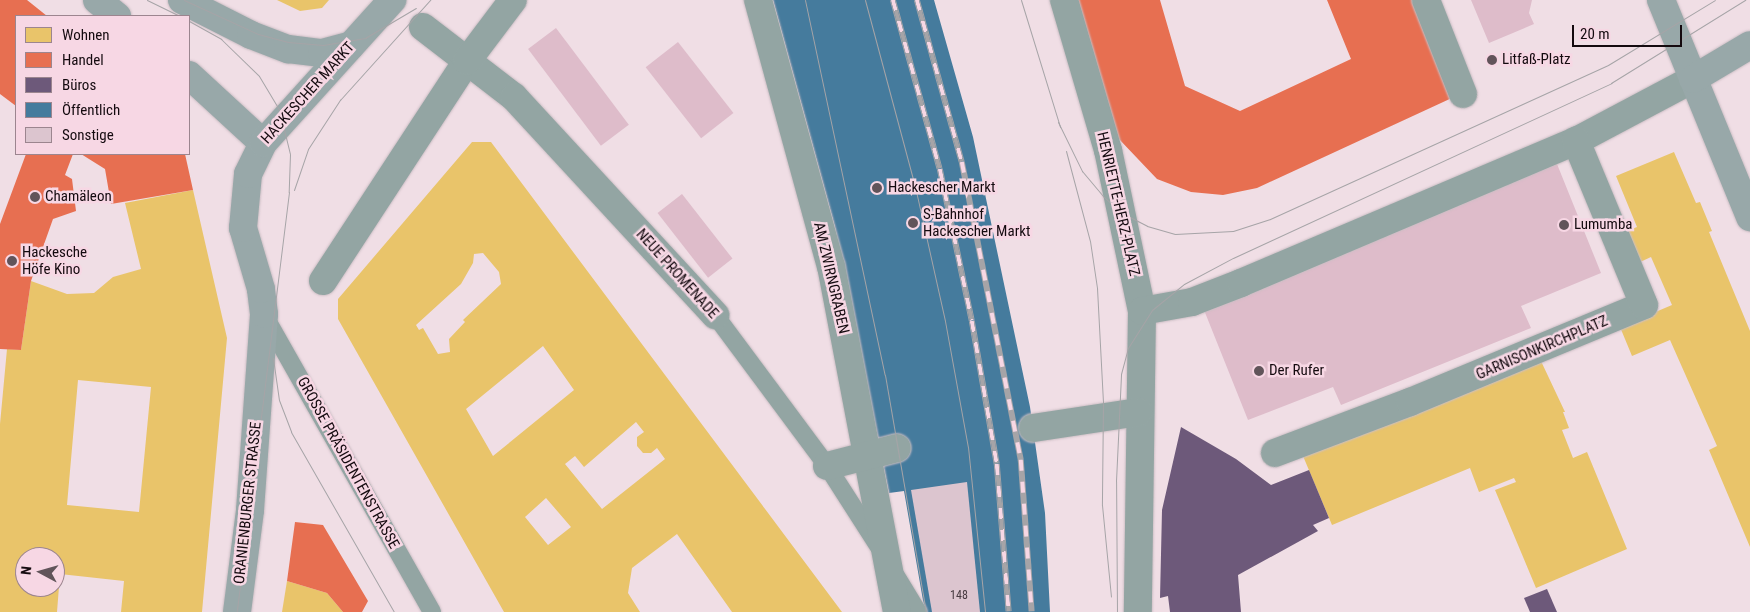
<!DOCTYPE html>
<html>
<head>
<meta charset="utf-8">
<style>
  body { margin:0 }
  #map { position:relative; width:1750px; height:612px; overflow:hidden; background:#f0dee5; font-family:"Roboto Condensed",sans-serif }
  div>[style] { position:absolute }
  .green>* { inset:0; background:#debcca; transform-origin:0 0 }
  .homes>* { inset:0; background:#e9c46a }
  .shops>* { inset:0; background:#e76f51 }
  .offices>* { inset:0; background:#6d597a }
  .public>* { inset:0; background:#457b9d }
  .building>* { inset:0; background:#dcc5cf }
  .roads { filter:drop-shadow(0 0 1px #cbbec4) drop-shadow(0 0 1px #cbbec4) }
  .lane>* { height:18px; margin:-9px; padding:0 9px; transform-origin:9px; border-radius:9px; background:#93a5a3 }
  .street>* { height:28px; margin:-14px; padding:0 14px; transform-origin:14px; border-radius:14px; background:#93a5a3 }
  .secondary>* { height:28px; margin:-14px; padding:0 14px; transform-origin:14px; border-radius:14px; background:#98a8a9 }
  .tram>* { height:1px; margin:-0.5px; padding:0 0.5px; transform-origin:0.5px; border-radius:0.5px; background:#a6a4a7 }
  .rail>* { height:5.5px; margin-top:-2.75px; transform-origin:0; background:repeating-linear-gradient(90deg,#f7d7e4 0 11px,#a6a4a7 0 22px); box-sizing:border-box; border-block:1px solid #a6a4a7 }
  .dots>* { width:14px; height:14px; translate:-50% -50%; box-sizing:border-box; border:2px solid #f7d7e4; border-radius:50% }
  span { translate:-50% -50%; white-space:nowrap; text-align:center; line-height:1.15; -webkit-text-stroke:5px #f7d7e4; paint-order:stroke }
  .number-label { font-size:12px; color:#473a40 }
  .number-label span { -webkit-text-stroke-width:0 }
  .poi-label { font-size:15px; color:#140a0f }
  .left { translate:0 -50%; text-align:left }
  .street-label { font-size:15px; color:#140a0f }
  .legend { position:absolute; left:15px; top:15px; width:175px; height:140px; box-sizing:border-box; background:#f7d7e4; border:1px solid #9c858f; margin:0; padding:6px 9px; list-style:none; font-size:15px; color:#140a0f }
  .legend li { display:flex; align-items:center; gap:10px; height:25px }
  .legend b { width:25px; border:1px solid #9c858f }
  .north { position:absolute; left:15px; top:547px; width:50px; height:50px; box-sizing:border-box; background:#f7d7e4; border:1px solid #9c858f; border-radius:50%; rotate:276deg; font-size:14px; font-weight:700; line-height:20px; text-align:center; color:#140a0f }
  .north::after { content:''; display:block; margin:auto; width:18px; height:22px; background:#61545a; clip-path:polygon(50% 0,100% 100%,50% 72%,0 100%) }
  .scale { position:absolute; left:1572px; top:25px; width:110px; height:22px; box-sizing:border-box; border:2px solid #140a0f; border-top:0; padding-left:6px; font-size:15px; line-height:18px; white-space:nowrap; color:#140a0f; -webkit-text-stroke:4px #f7d7e4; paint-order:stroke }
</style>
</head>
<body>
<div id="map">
  <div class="green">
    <div style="clip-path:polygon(1471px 0,1532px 0,1529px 13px,1534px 24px,1489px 43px)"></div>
    <div style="left:556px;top:28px;width:121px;height:35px;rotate:53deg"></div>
    <div style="left:678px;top:42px;width:90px;height:41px;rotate:52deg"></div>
    <div style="clip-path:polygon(1557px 164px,1601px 273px,1521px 306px,1531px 328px,1341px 405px,1333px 387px,1248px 420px,1204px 310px)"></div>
    <div style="left:682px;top:194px;width:82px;height:31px;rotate:52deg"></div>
  </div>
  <div class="homes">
    <div style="clip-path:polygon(277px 0,329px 0,322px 8px,300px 11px)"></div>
    <div style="clip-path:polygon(evenodd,472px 142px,491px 142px,842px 612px,732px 612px,677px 534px,632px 568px,628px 593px,640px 612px,504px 612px,338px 319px,338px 299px,472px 142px,483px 253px,499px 272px,501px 284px,463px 320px,465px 322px,449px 339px,450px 352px,438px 354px,423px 328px,419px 330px,416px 325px,461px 284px,473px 263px,474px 254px,483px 253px,472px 142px,543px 346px,574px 390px,493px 456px,466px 409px,543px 346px,472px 142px,636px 422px,644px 432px,637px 437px,637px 446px,643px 453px,651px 453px,657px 448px,665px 459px,602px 509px,565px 464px,575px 456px,584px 467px,636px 422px,472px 142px,546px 498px,571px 527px,548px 545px,525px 517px,546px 498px)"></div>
    <div style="clip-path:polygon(1674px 152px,1696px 203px,1700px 202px,1712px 231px,1709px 232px,1750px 331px,1750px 547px,1709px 450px,1717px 446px,1670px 340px,1632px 356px,1620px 327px,1672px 305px,1651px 257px,1638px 263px,1624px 232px,1637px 227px,1616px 176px)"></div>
    <div style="clip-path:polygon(evenodd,193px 190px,227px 338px,202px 612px,121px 612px,124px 581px,60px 574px,57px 612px,0 612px,0 424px,7px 349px,21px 350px,31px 281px,67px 294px,94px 293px,113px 277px,141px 269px,125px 203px,193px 190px,78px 380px,151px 387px,139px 512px,67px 505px,78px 380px,193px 190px,25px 557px,55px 557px,55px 587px,25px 587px,25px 557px)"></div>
    <div style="clip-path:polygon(1540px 359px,1565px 412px,1563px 412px,1569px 428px,1562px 430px,1573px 458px,1587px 452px,1627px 549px,1536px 588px,1495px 490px,1516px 482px,1514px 478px,1479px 492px,1470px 468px,1332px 525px,1303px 456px)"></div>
    <div style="clip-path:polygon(287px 581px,327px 593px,343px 612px,282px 612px)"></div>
  </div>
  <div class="shops">
    <div style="clip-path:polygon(0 0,27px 0,47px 16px,16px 16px,16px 106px,0 94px)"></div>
    <div style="clip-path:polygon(1076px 0,1160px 0,1185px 86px,1240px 111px,1351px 59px,1327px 0,1413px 0,1454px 97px,1257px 188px,1223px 195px,1191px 192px,1157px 179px,1118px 138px)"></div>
    <div style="clip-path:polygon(26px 154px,73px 154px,65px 175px,72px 179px,76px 211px,53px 219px,31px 281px,21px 350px,0 349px,0 224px)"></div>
    <div style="clip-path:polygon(81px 154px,185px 154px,193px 190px,111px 204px,105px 169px)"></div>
    <div style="clip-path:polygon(295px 522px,323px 525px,368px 601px,362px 612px,343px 612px,327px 593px,287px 581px)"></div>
  </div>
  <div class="offices">
    <div style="clip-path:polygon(1181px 427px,1236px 459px,1271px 485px,1309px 470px,1329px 518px,1313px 525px,1318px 531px,1238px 575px,1241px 612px,1170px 612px,1168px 596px,1160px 598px,1162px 510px)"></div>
    <div style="clip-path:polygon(1547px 589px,1557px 612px,1530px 612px,1524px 598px)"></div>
  </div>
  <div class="public">
    <div style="clip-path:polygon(773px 0,934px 0,973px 137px,1030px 407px,1045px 513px,1050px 612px,925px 612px,904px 491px,889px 493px,835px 227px)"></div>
  </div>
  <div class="building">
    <div style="clip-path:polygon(967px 482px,980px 612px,932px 612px,911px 490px)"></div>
  </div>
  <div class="roads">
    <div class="lane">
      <div style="left:264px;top:315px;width:341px;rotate:60.5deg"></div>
      <div style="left:715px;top:315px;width:188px;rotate:53.4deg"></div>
      <div style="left:827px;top:466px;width:96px;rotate:57.3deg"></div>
      <div style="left:896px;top:576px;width:42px;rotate:58.6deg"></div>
    </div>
    <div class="street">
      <div style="left:758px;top:0;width:276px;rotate:74.7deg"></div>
      <div style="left:831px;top:266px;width:352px;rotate:79.2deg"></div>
      <div style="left:1064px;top:0;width:156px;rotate:73.7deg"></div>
      <div style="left:1108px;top:150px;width:165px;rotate:78.1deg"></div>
      <div style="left:1142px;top:311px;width:301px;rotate:90.8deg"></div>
      <div style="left:1426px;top:0;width:101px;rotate:68.5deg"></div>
      <div style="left:423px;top:27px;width:115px;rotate:37.6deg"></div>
      <div style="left:514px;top:97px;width:297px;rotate:47.3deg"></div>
      <div style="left:323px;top:281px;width:263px;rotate:-56.8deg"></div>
      <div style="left:467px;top:61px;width:76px;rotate:-53deg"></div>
      <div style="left:1142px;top:311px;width:51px;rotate:-10.2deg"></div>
      <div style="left:1192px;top:302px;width:53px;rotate:-21.2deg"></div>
      <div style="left:1241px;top:283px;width:364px;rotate:-23deg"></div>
      <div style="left:1576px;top:141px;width:132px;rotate:-27.9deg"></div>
      <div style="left:1033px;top:428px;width:107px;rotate:-8.6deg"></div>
      <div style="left:1275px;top:453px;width:144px;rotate:-20.7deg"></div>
      <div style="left:1410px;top:402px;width:253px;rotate:-22.5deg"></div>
      <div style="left:1644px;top:305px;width:178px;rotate:-112.5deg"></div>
      <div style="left:827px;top:466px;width:72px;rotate:-14.4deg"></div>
    </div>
    <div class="secondary">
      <div style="left:97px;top:0;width:26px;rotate:39deg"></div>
      <div style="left:182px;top:0;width:77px;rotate:26.9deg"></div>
      <div style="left:251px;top:35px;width:40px;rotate:21deg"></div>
      <div style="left:288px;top:49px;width:34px;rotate:7deg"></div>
      <div style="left:322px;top:53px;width:30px;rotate:-15deg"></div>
      <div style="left:1661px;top:0;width:235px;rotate:67.7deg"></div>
      <div style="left:189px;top:75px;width:100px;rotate:42.6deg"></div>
      <div style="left:1693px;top:79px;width:66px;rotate:-30.8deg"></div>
      <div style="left:237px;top:612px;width:103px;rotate:-82.7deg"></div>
      <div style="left:250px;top:510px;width:196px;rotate:-85.9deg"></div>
      <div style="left:264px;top:314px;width:25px;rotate:-97deg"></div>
      <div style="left:261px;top:289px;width:64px;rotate:-106.4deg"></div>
      <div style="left:243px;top:228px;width:54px;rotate:-84.7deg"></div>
      <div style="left:248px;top:174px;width:34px;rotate:-64deg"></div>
      <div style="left:263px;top:143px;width:193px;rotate:-47.9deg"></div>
    </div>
  </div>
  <div class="tram">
    <div style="left:147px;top:0;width:37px;rotate:26deg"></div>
    <div style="left:184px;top:0;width:81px;rotate:24.7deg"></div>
    <div style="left:258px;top:34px;width:31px;rotate:15deg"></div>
    <div style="left:288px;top:42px;width:35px;rotate:5deg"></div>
    <div style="left:323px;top:45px;width:43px;rotate:-9.5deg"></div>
    <div style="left:365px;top:38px;width:59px;rotate:-30.5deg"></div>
    <div style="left:805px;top:0;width:383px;rotate:78deg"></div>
    <div style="left:885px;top:375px;width:241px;rotate:80.2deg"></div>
    <div style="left:865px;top:0;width:198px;rotate:75deg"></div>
    <div style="left:916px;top:191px;width:133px;rotate:77.4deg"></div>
    <div style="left:945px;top:321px;width:128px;rotate:79.7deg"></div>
    <div style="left:968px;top:447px;width:166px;rotate:84.1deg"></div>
    <div style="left:1021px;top:0;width:133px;rotate:72.9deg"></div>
    <div style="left:189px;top:21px;width:37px;rotate:29deg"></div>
    <div style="left:221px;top:39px;width:53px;rotate:44.2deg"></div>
    <div style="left:259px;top:76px;width:39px;rotate:59deg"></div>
    <div style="left:279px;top:109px;width:46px;rotate:76.3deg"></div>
    <div style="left:290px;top:154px;width:38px;rotate:92deg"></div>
    <div style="left:289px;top:192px;width:423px;rotate:97.1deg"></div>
    <div style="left:1058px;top:122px;width:55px;rotate:63.9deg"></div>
    <div style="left:1082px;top:171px;width:34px;rotate:50deg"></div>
    <div style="left:1104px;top:197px;width:24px;rotate:42deg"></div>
    <div style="left:1122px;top:213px;width:28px;rotate:27deg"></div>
    <div style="left:1147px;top:226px;width:29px;rotate:16deg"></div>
    <div style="left:1175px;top:234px;width:58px;rotate:-3deg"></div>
    <div style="left:1233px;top:231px;width:39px;rotate:-18deg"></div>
    <div style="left:1270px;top:219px;width:371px;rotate:-24.5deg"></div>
    <div style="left:1608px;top:65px;width:125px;rotate:-31.3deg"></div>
    <div style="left:1066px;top:151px;width:93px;rotate:75.1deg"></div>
    <div style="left:1090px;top:241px;width:48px;rotate:81.5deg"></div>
    <div style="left:1097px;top:288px;width:113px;rotate:87deg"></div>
    <div style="left:1103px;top:401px;width:104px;rotate:90.6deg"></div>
    <div style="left:1102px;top:505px;width:92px;rotate:84.4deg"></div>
    <div style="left:294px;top:190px;width:43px;rotate:-71.1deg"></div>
    <div style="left:308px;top:149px;width:59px;rotate:-56.9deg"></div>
    <div style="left:340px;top:100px;width:135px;rotate:-48deg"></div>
    <div style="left:273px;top:358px;width:42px;rotate:81.9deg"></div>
    <div style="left:279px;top:400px;width:34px;rotate:69deg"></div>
    <div style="left:291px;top:432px;width:207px;rotate:60.2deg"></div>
    <div style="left:1117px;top:612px;width:131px;rotate:-90.4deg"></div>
    <div style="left:1116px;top:481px;width:107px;rotate:-87.3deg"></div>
    <div style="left:1121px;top:374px;width:27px;rotate:-75deg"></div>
    <div style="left:1128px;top:348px;width:45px;rotate:-57.7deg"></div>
    <div style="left:1152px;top:310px;width:41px;rotate:-39.1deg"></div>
    <div style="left:1184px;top:284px;width:55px;rotate:-28deg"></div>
    <div style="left:1233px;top:258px;width:417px;rotate:-24.8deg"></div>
    <div style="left:1611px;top:83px;width:158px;rotate:-31.8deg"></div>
  </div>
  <div class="rail">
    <div style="left:893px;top:0;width:175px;rotate:74.5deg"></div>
    <div style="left:940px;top:169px;width:155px;rotate:78.1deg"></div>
    <div style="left:972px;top:321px;width:145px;rotate:80.1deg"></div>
    <div style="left:997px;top:464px;width:148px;rotate:85.4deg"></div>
    <div style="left:917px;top:0;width:168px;rotate:74.5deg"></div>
    <div style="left:962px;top:162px;width:304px;rotate:78.8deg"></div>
    <div style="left:1021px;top:460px;width:152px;rotate:85.9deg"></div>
  </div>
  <div class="dots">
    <div style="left:1492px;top:60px;background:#61545a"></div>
    <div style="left:877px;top:188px;background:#61545a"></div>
    <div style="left:35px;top:197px;background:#61545a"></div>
    <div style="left:913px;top:223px;background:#61545a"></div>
    <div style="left:1564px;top:225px;background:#61545a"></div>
    <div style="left:12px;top:261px;background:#61545a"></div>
    <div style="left:1259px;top:371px;background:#61545a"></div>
  </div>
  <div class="number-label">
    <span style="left:959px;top:596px">148</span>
  </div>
  <div class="poi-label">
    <span class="left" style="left:1502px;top:60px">Litfaß-Platz</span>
    <span class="left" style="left:888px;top:188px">Hackescher Markt</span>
    <span class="left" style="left:45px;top:197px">Chamäleon</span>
    <span class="left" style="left:923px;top:223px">S-Bahnhof<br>Hackescher Markt</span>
    <span class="left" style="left:1574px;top:225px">Lumumba</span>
    <span class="left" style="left:22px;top:261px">Hackesche<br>Höfe Kino</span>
    <span class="left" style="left:1269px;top:371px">Der Rufer</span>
  </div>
  <div class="street-label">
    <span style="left:308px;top:93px;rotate:-48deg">HACKESCHER MARKT</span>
    <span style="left:1118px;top:204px;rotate:77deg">HENRIETTE-HERZ-PLATZ</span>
    <span style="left:677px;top:274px;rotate:48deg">NEUE PROMENADE</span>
    <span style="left:831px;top:278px;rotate:77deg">AM ZWIRNGRABEN</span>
    <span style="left:1542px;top:348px;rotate:-23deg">GARNISONKIRCHPLATZ</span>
    <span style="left:348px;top:463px;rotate:61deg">GROSSE PRÄSIDENTENSTRASSE</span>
    <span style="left:248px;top:503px;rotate:-84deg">ORANIENBURGER STRASSE</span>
  </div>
  <ul class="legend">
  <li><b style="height:14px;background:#e9c46a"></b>Wohnen</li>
  <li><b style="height:14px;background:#e76f51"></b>Handel</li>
  <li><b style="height:14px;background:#6d597a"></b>Büros</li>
  <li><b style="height:14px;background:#457b9d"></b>Öffentlich</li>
  <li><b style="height:14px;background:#dcc5cf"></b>Sonstige</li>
  </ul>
  <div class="north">N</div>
  <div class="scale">20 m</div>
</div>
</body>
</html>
